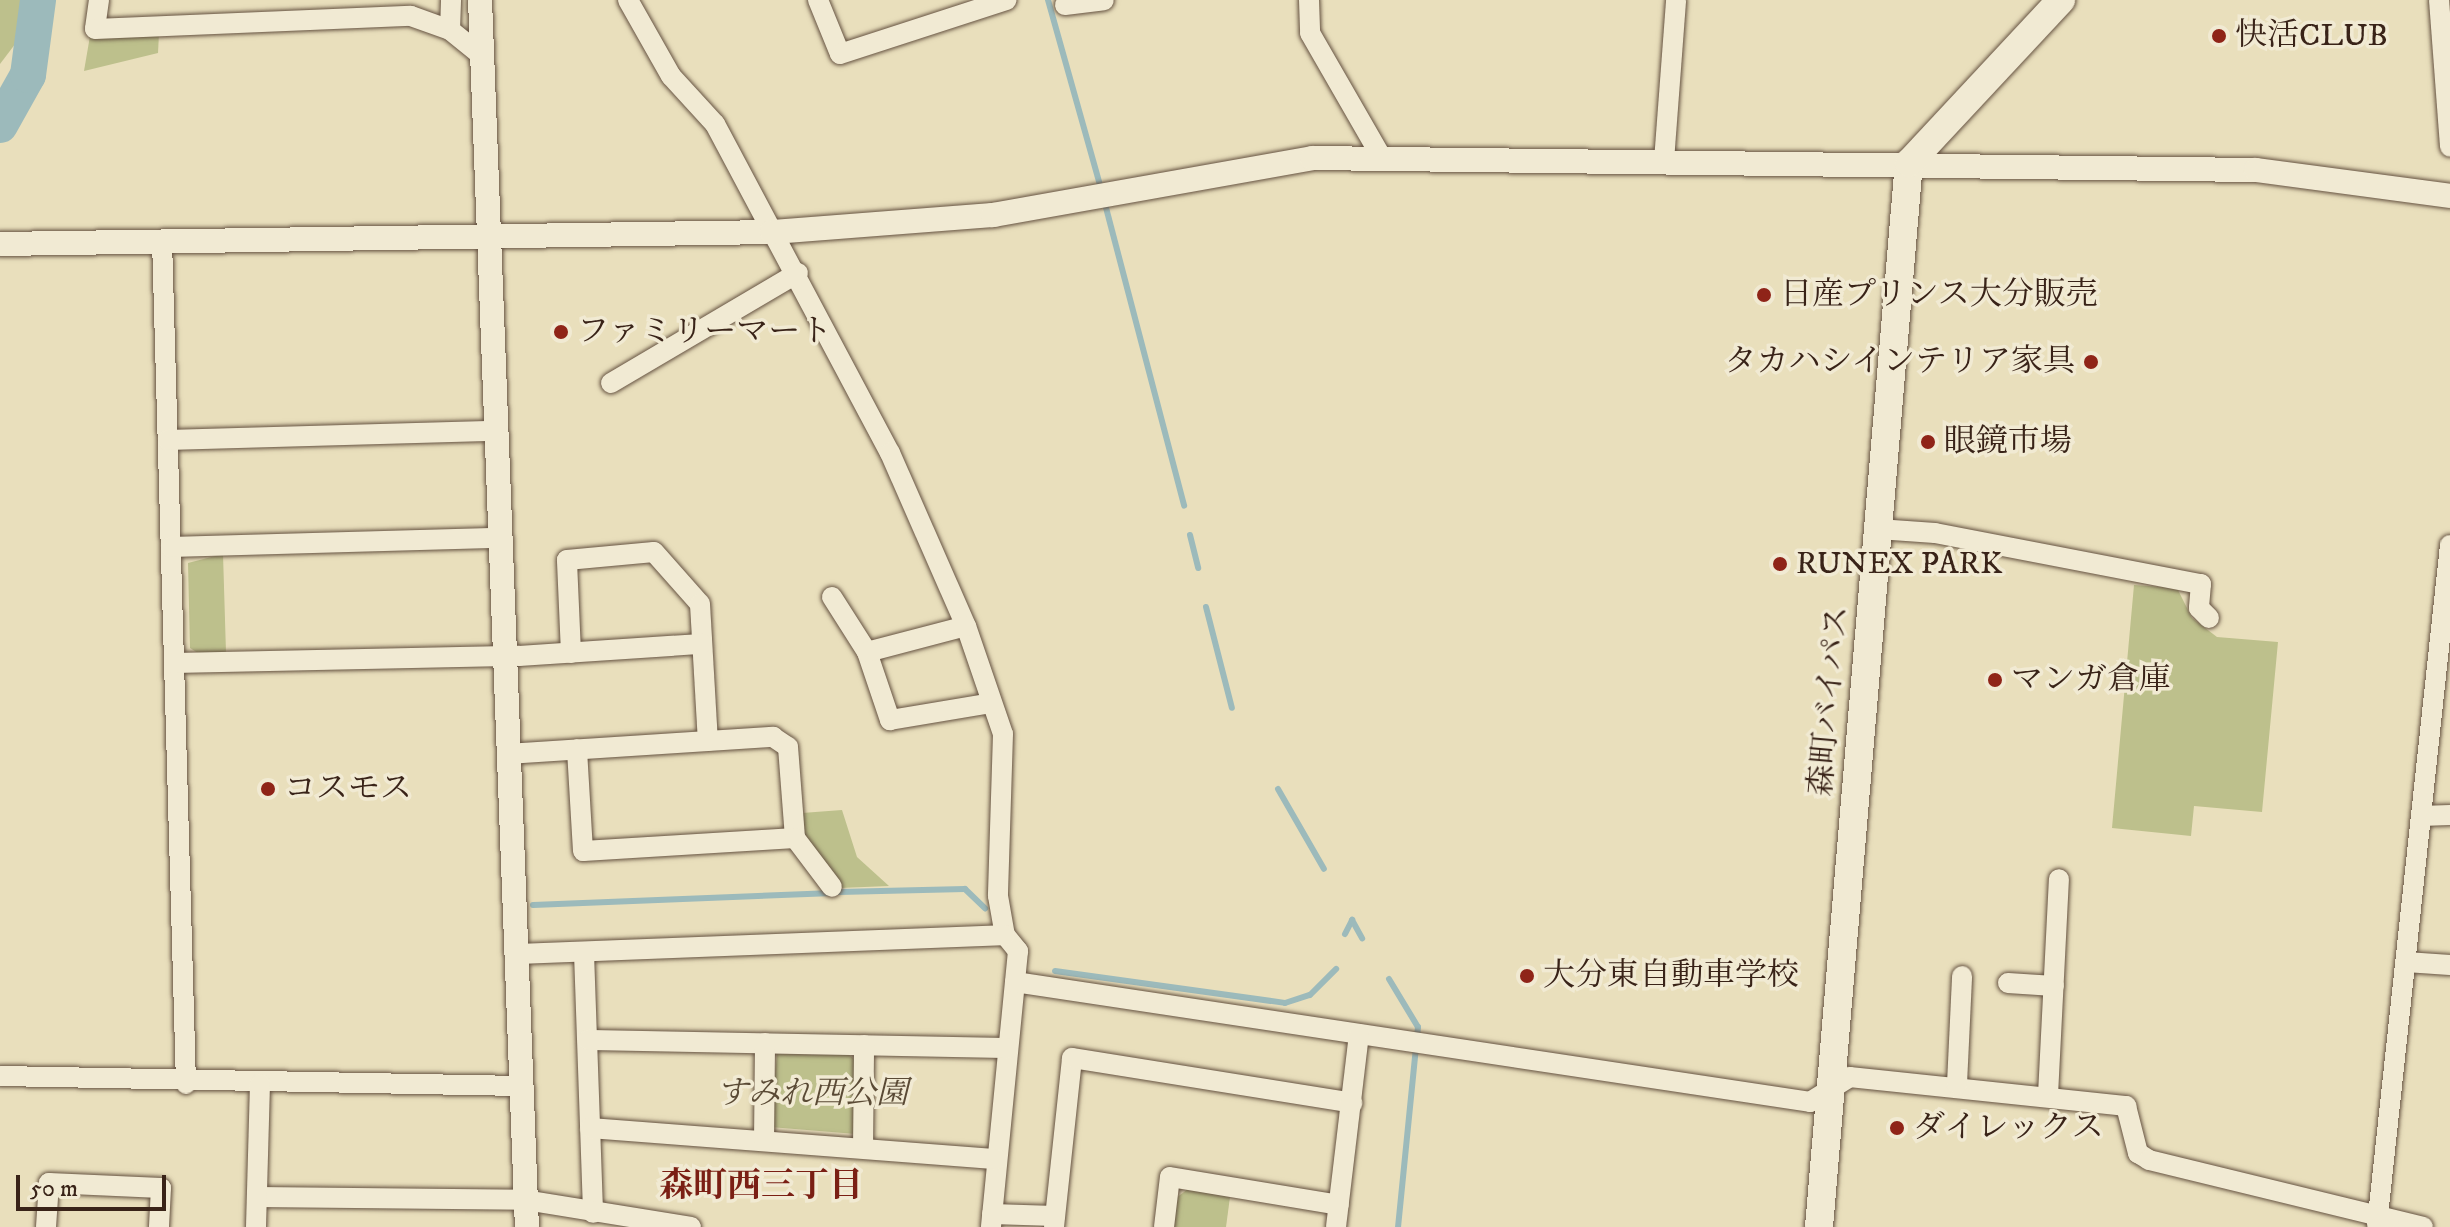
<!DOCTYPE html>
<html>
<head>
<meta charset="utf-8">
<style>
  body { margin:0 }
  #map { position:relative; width:2450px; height:1227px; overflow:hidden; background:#e9dfbc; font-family:"IM FELL DW Pica","Noto Serif JP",serif }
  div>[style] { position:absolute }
  .green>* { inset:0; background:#bdc08c }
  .stream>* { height:6px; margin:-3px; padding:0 3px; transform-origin:3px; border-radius:3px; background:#9cbabb }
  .river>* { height:36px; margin:-18px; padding:0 18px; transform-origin:18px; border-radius:18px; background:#9cbabb }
  .roads { filter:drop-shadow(0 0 2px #655241) drop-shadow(0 0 2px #655241) }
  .minor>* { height:20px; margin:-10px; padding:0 10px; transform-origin:10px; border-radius:10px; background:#f1ead3 }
  .tertiary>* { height:24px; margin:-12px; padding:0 12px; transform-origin:12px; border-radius:12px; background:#f1ead3 }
  .secondary>* { height:28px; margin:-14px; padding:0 14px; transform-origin:14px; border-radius:14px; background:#f1ead3 }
  .dots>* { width:22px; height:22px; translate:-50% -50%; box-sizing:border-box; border:4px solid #f1ead3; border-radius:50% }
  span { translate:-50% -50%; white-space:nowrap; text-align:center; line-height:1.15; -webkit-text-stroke:7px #f1ead3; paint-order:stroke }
  .poi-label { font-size:32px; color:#392318 }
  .left { translate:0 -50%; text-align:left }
  .right { translate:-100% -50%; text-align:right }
  .street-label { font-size:32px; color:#392318 }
  .park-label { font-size:32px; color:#5a4a35; font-style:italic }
  .neighbourhood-label { font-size:34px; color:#7a1f14; font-weight:700 }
  .scale { position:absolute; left:16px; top:1175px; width:150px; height:36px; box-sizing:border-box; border:4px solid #392318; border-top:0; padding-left:10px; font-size:24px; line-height:28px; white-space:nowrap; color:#392318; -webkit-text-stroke:6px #f1ead3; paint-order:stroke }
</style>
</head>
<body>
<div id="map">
  <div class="green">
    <div style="clip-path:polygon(0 0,28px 0,22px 35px,0 64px)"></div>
    <div style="clip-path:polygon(159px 33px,158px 53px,84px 71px,90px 36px)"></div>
    <div style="clip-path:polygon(223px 554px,226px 653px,198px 653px,190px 648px,188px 563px)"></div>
    <div style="clip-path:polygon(2134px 585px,2177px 588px,2192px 618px,2217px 637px,2278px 642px,2262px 812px,2194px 806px,2191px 836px,2112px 828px)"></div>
    <div style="clip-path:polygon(842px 810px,857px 857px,889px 886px,840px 888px,804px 837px,802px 813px)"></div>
    <div style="clip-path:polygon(777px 1054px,849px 1055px,857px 1061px,856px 1134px,770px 1127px)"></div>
    <div style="clip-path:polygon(1188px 1189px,1230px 1197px,1226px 1227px,1173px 1227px,1176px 1198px)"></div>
  </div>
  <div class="stream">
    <div style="left:1048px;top:0;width:196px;rotate:74.3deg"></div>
    <div style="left:1104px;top:200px;width:316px;rotate:75.3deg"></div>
    <div style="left:1190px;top:535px;width:34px;rotate:76deg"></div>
    <div style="left:1206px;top:607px;width:104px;rotate:75.6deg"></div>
    <div style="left:1278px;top:789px;width:92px;rotate:60.1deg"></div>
    <div style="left:839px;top:892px;width:126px;rotate:-1.4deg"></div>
    <div style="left:965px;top:889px;width:28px;rotate:44deg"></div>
    <div style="left:533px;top:905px;width:294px;rotate:-2.3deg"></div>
    <div style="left:1345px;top:934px;width:16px;rotate:-63deg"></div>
    <div style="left:1352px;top:920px;width:21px;rotate:61deg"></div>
    <div style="left:1055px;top:971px;width:232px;rotate:7.9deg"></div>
    <div style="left:1285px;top:1003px;width:26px;rotate:-18deg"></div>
    <div style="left:1310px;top:995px;width:37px;rotate:-45deg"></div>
    <div style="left:1389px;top:979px;width:56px;rotate:58.9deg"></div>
    <div style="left:1418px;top:1027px;width:201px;rotate:95.7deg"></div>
  </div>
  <div class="river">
    <div style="left:0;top:125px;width:57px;rotate:-60.8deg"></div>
    <div style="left:28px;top:75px;width:76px;rotate:-82.4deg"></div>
  </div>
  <div class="roads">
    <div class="minor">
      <div style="left:99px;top:0;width:29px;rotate:98deg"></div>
      <div style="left:95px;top:29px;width:316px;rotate:-2.4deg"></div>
      <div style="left:411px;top:16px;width:41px;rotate:19.7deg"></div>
      <div style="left:450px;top:30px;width:41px;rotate:39.1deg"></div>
      <div style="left:628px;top:0;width:87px;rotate:60.5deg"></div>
      <div style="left:671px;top:76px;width:65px;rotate:47.5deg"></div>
      <div style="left:715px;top:124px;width:373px;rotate:62deg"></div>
      <div style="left:890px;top:453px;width:189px;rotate:66.3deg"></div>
      <div style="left:966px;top:626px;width:114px;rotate:71.1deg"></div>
      <div style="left:1003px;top:734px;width:162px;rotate:91.8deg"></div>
      <div style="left:998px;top:896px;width:40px;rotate:80deg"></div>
      <div style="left:1005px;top:935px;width:21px;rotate:51deg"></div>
      <div style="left:1018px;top:951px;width:277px;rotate:95.6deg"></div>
      <div style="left:818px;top:0;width:58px;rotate:67.8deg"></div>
      <div style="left:840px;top:54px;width:175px;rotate:-18deg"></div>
      <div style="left:1309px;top:0;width:33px;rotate:88deg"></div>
      <div style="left:1310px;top:33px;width:144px;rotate:60.1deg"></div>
      <div style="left:2439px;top:0;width:147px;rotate:85.7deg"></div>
      <div style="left:1065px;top:5px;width:39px;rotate:-7deg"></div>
      <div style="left:450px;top:30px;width:30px;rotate:-88deg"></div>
      <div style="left:1664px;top:161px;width:161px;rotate:-85.7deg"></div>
      <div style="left:162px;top:240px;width:844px;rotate:88.37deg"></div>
      <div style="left:611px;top:383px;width:217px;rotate:-30.5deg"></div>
      <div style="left:168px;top:440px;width:327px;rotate:-1.6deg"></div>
      <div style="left:1878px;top:529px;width:57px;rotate:4deg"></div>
      <div style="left:1935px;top:533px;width:271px;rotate:10.9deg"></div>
      <div style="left:2201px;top:584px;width:24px;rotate:95deg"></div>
      <div style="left:2199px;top:608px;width:14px;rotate:45deg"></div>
      <div style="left:171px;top:547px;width:328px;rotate:-1.6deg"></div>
      <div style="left:832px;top:597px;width:65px;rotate:57.5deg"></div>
      <div style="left:867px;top:652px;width:72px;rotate:71.3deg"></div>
      <div style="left:890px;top:720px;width:103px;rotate:-9.5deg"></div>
      <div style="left:867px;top:652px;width:102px;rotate:-14.7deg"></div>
      <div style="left:571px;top:653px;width:93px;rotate:-92.5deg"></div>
      <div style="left:567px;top:560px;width:87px;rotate:-5.3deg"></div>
      <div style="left:654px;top:552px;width:69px;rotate:48.5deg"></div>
      <div style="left:700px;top:604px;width:137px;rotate:86.7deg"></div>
      <div style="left:174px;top:663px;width:345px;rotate:-1.2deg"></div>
      <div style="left:519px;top:656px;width:183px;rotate:-3.8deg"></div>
      <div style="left:507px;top:754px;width:267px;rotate:-3.7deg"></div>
      <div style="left:773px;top:737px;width:18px;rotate:34deg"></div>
      <div style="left:788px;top:747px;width:91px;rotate:85.6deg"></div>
      <div style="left:795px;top:838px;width:212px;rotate:176.5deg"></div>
      <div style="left:583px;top:851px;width:102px;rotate:-93.4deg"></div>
      <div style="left:2421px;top:816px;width:29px;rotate:-2deg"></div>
      <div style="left:795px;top:838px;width:61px;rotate:52.9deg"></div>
      <div style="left:584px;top:953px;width:260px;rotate:88deg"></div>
      <div style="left:515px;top:954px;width:490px;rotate:-2.2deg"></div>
      <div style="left:2406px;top:962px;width:44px;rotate:3.9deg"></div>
      <div style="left:1015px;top:982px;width:804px;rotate:8.58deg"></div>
      <div style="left:1810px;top:1102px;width:47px;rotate:-32deg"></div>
      <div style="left:1850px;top:1077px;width:278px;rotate:6deg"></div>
      <div style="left:2126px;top:1106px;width:49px;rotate:75.7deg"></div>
      <div style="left:2138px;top:1153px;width:13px;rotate:32deg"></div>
      <div style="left:2149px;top:1160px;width:282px;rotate:13.7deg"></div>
      <div style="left:2008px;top:983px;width:46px;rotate:3.7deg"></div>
      <div style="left:588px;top:1040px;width:420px;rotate:1.1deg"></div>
      <div style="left:0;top:1076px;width:521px;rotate:1.1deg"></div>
      <div style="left:1957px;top:1084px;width:108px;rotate:-87.3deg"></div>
      <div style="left:2048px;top:1095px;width:216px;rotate:-87.1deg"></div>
      <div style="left:590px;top:1128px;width:408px;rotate:4.4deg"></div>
      <div style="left:764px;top:1141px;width:98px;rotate:-89.4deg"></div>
      <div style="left:863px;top:1148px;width:103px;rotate:-89.4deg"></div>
      <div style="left:257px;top:1197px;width:268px;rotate:0.6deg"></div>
      <div style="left:525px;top:1200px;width:168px;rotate:9.2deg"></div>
      <div style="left:992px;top:1214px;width:63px;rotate:1.8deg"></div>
      <div style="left:2377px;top:1225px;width:684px;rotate:-83.87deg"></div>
      <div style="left:46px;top:1227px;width:44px;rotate:-86.1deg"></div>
      <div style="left:49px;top:1183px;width:112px;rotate:2.6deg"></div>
      <div style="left:161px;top:1188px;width:39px;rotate:93deg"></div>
      <div style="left:256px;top:1227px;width:143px;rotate:-88.4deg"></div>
      <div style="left:1054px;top:1227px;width:170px;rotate:-83.9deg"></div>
      <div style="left:1072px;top:1058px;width:284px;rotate:9.1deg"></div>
      <div style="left:1164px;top:1227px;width:50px;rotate:-83.2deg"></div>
      <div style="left:1170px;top:1177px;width:171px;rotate:9.4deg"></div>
      <div style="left:1336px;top:1227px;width:194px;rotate:-83.2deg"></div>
    </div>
    <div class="tertiary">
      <div style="left:480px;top:0;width:1228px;rotate:87.81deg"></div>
      <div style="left:0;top:244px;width:772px;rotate:-0.89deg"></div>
      <div style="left:772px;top:232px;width:222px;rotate:-4.4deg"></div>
      <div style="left:993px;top:215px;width:324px;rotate:-10.1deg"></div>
      <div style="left:1312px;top:158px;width:944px;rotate:0.73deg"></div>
      <div style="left:2256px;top:170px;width:196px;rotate:7.6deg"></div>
    </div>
    <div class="secondary">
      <div style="left:1819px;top:1227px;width:1068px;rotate:-85.17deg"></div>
      <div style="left:1909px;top:163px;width:223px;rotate:-47deg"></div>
    </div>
  </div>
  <div class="dots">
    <div style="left:2219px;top:36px;background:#8f2418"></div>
    <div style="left:1764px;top:295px;background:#8f2418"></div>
    <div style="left:561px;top:332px;background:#8f2418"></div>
    <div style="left:2091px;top:362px;background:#8f2418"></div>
    <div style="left:1928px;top:442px;background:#8f2418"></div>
    <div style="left:1780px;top:564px;background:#8f2418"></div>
    <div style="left:1995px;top:680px;background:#8f2418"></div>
    <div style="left:268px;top:789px;background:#8f2418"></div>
    <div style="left:1527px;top:976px;background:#8f2418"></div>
    <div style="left:1897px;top:1128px;background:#8f2418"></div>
  </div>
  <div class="poi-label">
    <span class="left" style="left:2235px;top:36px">快活CLUB</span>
    <span class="left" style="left:1780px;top:295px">日産プリンス大分販売</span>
    <span class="left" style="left:577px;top:332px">ファミリーマート</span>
    <span class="right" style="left:2075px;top:362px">タカハシインテリア家具</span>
    <span class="left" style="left:1944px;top:442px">眼鏡市場</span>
    <span class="left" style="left:1796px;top:564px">RUNEX PARK</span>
    <span class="left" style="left:2011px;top:680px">マンガ倉庫</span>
    <span class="left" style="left:284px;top:789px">コスモス</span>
    <span class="left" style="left:1543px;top:976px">大分東自動車学校</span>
    <span class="left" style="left:1913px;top:1128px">ダイレックス</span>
  </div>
  <div class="street-label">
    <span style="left:1830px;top:701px;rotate:-85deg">森町バイパス</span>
  </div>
  <div class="park-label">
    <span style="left:812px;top:1094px">すみれ西公園</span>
  </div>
  <div class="neighbourhood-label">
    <span style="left:761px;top:1187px">森町西三丁目</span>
  </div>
  <div class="scale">50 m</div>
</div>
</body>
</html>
